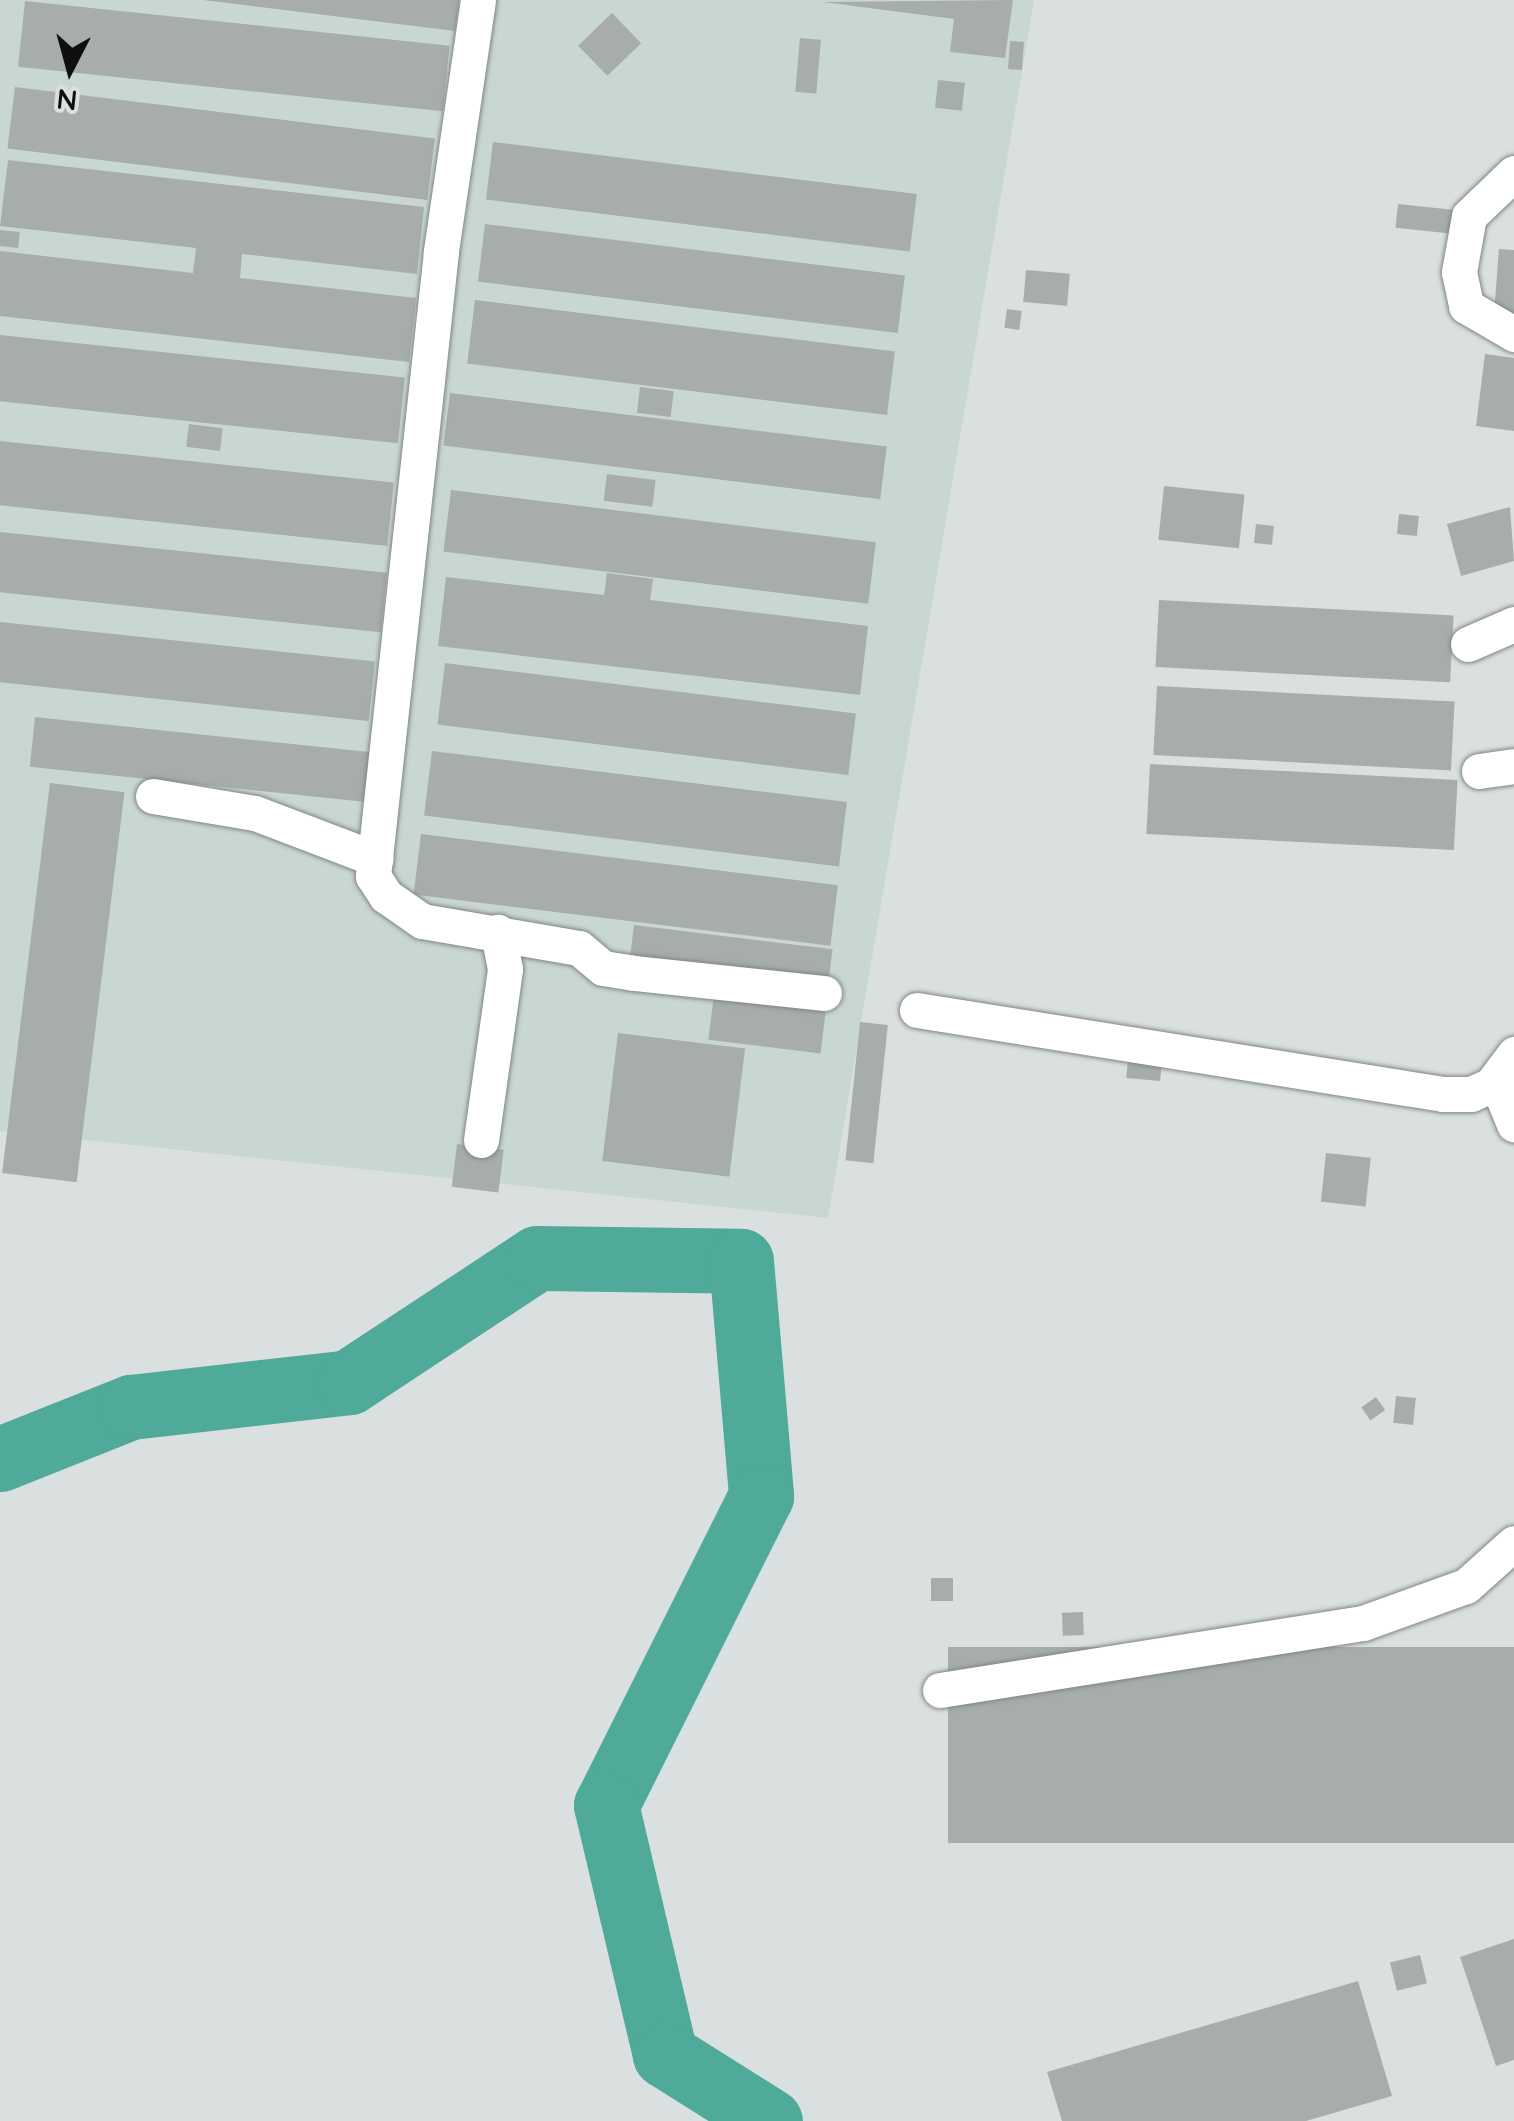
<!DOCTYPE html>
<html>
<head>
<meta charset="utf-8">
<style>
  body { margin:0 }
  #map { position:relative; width:1514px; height:2121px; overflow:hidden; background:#dae0df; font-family:Quicksand,sans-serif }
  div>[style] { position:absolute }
  .built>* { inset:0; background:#c8d7d3 }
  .river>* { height:65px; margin:-32.5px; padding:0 32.5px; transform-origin:32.5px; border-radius:32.5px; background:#50aa9a }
  .building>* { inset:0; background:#a7adac; transform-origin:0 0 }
  .roads { filter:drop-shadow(0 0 2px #808685) drop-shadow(0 0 2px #808685) }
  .minor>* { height:35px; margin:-17.5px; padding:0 17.5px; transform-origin:17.5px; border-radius:17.5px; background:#fff }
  span { translate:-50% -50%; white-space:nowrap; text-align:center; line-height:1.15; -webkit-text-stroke:9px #dae0df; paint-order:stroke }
  .north { position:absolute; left:20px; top:20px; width:100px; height:100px; -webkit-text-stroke:8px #dae0df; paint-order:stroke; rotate:186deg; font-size:28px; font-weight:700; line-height:40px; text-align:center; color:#0e100f }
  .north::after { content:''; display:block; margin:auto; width:35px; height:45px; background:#0e100f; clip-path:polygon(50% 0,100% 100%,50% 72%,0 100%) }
</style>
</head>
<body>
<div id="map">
  <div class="built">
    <div style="clip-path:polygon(0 0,1034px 0,828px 1218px,0 1131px)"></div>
  </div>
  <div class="river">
    <div style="left:0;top:1459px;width:141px;rotate:-21.7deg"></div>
    <div style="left:131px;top:1407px;width:219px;rotate:-6.5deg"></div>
    <div style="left:349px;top:1382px;width:225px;rotate:-33.4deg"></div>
    <div style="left:537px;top:1258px;width:204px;rotate:0.8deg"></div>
    <div style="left:741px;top:1261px;width:236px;rotate:85.1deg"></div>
    <div style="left:761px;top:1496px;width:346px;rotate:116.6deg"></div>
    <div style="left:606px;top:1805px;width:257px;rotate:76.7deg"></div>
    <div style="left:665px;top:2055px;width:124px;rotate:32.2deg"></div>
  </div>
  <div class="building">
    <div style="clip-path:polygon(203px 0,459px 0,455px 31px)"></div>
    <div style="clip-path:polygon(1013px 0,1005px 58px,950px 52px,954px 19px,823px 2px)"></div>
    <div style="left:25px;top:1px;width:427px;height:66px;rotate:6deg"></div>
    <div style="left:612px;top:13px;width:42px;height:47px;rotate:46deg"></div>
    <div style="left:800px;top:38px;width:21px;height:54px;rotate:5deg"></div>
    <div style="left:1010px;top:41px;width:14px;height:28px;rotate:4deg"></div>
    <div style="left:938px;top:80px;width:27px;height:28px;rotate:6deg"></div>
    <div style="left:15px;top:87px;width:423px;height:62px;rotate:7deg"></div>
    <div style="left:493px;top:142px;width:427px;height:58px;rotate:7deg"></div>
    <div style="clip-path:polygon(8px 160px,424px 207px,417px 274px,242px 254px,240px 278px,416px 298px,409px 362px,0 316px,0 251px,193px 273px,196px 248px,0 226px)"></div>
    <div style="left:1398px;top:204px;width:55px;height:24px;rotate:6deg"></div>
    <div style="left:485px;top:224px;width:423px;height:58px;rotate:7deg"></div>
    <div style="left:0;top:230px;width:20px;height:16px;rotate:6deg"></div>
    <div style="clip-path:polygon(1499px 249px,1514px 250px,1514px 315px,1494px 313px)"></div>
    <div style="left:1026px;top:270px;width:44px;height:32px;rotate:5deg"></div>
    <div style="left:475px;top:300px;width:423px;height:64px;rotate:7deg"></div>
    <div style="left:1007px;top:309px;width:15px;height:19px;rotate:8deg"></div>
    <div style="left:0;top:335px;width:407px;height:66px;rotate:6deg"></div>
    <div style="clip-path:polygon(1485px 354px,1514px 358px,1514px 431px,1476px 426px)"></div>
    <div style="left:640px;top:387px;width:34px;height:26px;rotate:7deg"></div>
    <div style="left:450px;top:393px;width:440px;height:53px;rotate:7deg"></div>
    <div style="left:189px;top:424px;width:34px;height:23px;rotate:7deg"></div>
    <div style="left:0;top:441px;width:396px;height:64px;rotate:6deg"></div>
    <div style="left:607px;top:474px;width:49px;height:27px;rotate:7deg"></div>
    <div style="left:1164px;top:486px;width:81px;height:54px;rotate:6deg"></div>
    <div style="left:451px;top:490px;width:428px;height:62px;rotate:7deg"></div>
    <div style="clip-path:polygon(1510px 507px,1514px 561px,1461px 576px,1447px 524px)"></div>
    <div style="left:1399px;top:514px;width:20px;height:20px;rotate:6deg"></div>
    <div style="left:1256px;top:524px;width:18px;height:19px;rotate:6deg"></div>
    <div style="left:0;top:532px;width:389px;height:60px;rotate:6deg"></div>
    <div style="clip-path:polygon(607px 573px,653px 579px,650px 600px,868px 626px,860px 695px,438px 646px,446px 577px,604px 595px)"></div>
    <div style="left:1159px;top:600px;width:295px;height:67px;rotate:3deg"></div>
    <div style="left:0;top:622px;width:377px;height:60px;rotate:6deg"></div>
    <div style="left:445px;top:663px;width:414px;height:62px;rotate:7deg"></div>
    <div style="left:1157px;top:686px;width:298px;height:69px;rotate:3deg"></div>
    <div style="left:35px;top:717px;width:336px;height:50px;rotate:6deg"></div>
    <div style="left:432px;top:751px;width:418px;height:65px;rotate:7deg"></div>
    <div style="left:1150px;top:764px;width:308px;height:70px;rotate:3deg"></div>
    <div style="left:50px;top:783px;width:75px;height:393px;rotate:7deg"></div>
    <div style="left:421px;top:834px;width:420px;height:61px;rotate:7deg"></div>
    <div style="left:634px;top:925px;width:200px;height:43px;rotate:7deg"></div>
    <div style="left:714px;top:994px;width:113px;height:46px;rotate:7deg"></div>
    <div style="left:860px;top:1022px;width:28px;height:139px;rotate:6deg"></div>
    <div style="left:618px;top:1033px;width:128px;height:129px;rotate:7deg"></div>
    <div style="left:1128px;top:1058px;width:34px;height:20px;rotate:5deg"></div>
    <div style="left:457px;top:1144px;width:47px;height:43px;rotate:7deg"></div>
    <div style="left:1326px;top:1153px;width:45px;height:49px;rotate:6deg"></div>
    <div style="left:1396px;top:1396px;width:20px;height:27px;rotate:6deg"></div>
    <div style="left:1376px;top:1397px;width:16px;height:18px;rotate:55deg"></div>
    <div style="left:931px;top:1578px;width:22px;height:23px"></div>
    <div style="left:1083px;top:1612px;width:23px;height:21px;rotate:88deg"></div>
    <div style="left:1514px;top:1647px;width:196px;height:566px;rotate:90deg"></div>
    <div style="clip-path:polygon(1514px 1939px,1514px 2060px,1496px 2066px,1460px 1957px)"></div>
    <div style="left:1420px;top:1955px;width:29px;height:31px;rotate:76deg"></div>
    <div style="clip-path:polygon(1358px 1981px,1392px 2096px,1306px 2121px,1062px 2121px,1047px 2072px)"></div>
  </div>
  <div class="roads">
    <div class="minor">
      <div style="left:478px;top:0;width:255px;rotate:98.4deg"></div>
      <div style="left:441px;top:252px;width:628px;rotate:96.22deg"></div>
      <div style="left:373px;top:876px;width:24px;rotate:57deg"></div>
      <div style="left:386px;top:896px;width:44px;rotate:34.8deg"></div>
      <div style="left:422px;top:921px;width:159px;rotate:9.8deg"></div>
      <div style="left:579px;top:948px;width:31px;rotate:40deg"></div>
      <div style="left:603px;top:968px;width:31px;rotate:9deg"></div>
      <div style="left:634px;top:973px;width:191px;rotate:6deg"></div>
      <div style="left:1514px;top:173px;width:62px;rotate:136.3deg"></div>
      <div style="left:1469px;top:216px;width:57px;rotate:100.1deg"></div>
      <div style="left:1459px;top:272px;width:35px;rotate:78deg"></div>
      <div style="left:1466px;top:306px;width:56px;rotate:30.3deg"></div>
      <div style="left:1468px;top:644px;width:50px;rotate:-23.5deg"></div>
      <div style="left:1479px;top:771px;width:35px;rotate:-8deg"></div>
      <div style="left:153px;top:796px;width:103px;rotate:9.5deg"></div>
      <div style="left:255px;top:813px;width:129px;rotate:20.8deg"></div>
      <div style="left:917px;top:1010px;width:533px;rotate:9.07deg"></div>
      <div style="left:1443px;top:1094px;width:28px"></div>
      <div style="left:1471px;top:1094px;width:22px;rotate:-24deg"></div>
      <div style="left:1491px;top:1085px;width:39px;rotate:-53deg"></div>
      <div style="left:1496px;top:1080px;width:48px;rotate:67.8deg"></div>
      <div style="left:481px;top:1140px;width:173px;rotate:-82deg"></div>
      <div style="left:505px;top:969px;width:38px;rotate:-101deg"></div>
      <div style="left:940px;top:1690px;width:428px;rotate:-9deg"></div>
      <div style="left:1363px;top:1623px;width:109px;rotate:-19.8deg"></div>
      <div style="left:1466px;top:1586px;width:64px;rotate:-41.9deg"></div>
    </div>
  </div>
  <div class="north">N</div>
</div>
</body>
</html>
